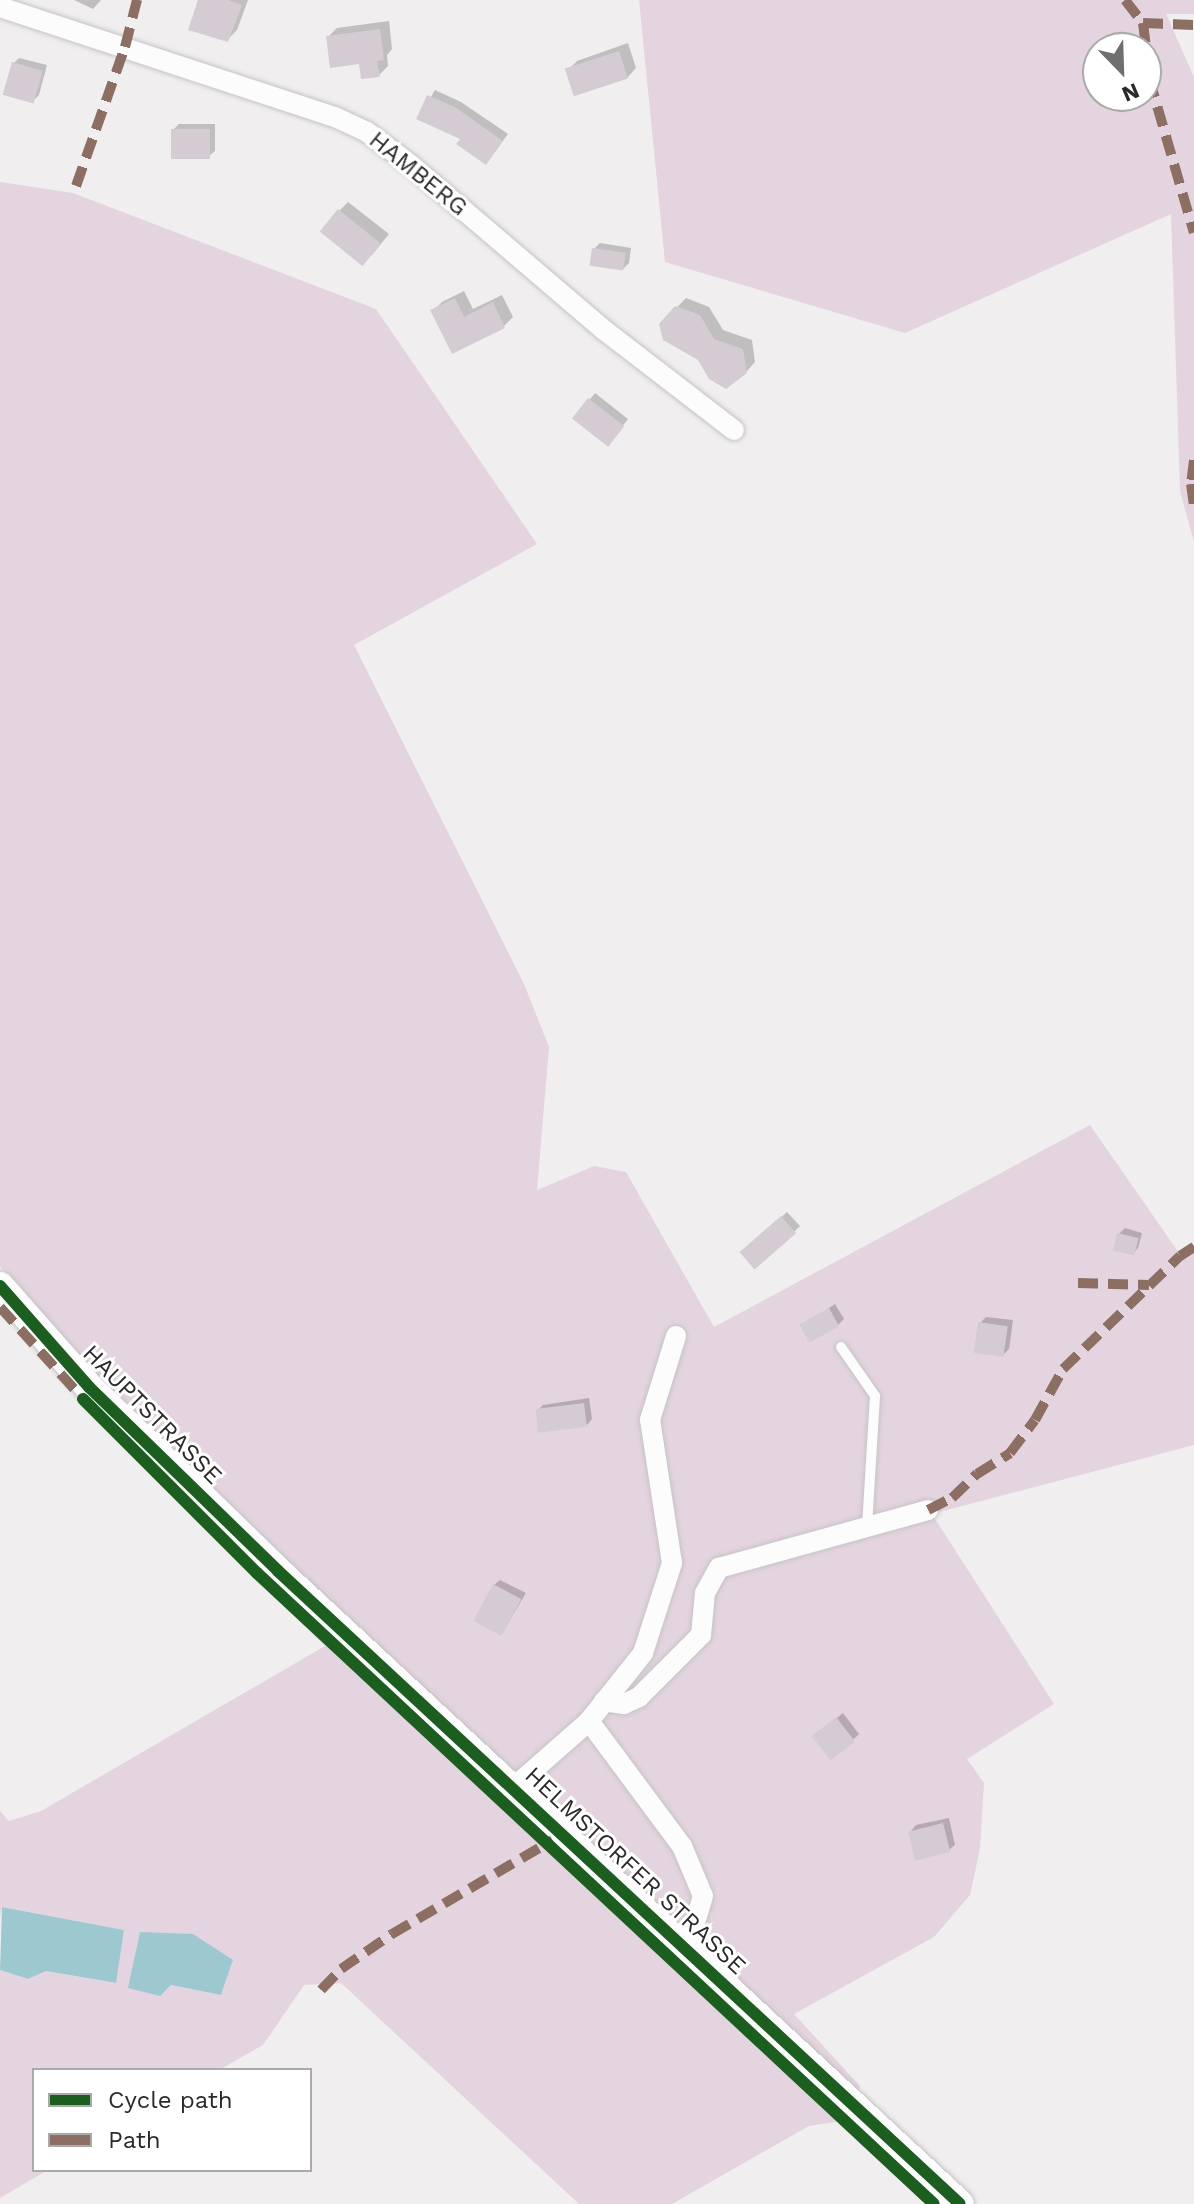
<!DOCTYPE html>
<html>
<head>
<meta charset="utf-8">
<style>
  body { margin:0 }
  #map { position:relative; width:1194px; height:2204px; overflow:hidden; background:#f0eeef; font-family:"Work Sans",sans-serif }
  div>[style] { position:absolute }
  .green>* { inset:0; background:#e4d4e0 }
  .water>* { inset:0; background:#9ec8cf }
  .shadow>* { inset:0; background:#0003 }
  .building>* { inset:0; background:#d4ccd2; transform-origin:0 0 }
  .roads { filter:drop-shadow(0 0 2px #c5c3c4) drop-shadow(0 0 2px #c5c3c4) }
  .lane>* { height:10px; margin:-5px; padding:0 5px; transform-origin:5px; border-radius:5px; background:#fdfcfd }
  .street>* { height:20px; margin:-10px; padding:0 10px; transform-origin:10px; border-radius:10px; background:#fdfcfd }
  .secondary>* { height:28px; margin:-14px; padding:0 14px; transform-origin:14px; border-radius:14px; background:#fdfcfd }
  .quiet>* { height:10px; margin-top:-5px; transform-origin:0; background:repeating-linear-gradient(90deg,#8d6e63 0 20px,transparent 0 30px) }
  .cycleway>* { height:12px; margin:-6px; padding:0 6px; transform-origin:6px; border-radius:6px; background:#1b5e20 }
  span { translate:-50% -50%; white-space:nowrap; text-align:center; line-height:1.15; -webkit-text-stroke:6px #fff; paint-order:stroke }
  .street-label { font-size:24px; color:#2b2a2b }
  .legend { position:absolute; left:32px; top:2068px; width:280px; height:104px; box-sizing:border-box; background:#fff; border:2px solid #aaa; margin:0; padding:10px 14px; list-style:none; font-size:24px; color:#2b2a2b }
  .legend li { display:flex; align-items:center; gap:16px; height:40px }
  .legend b { width:40px; border:2px solid #aaa }
  .north { position:absolute; left:1082px; top:32px; width:80px; height:80px; box-sizing:border-box; background:#fff; border:2px solid #aaa; border-radius:50%; rotate:157deg; font-size:22px; font-weight:700; line-height:32px; text-align:center; color:#2b2a2b }
  .north::after { content:''; display:block; margin:auto; width:28px; height:36px; background:#706f70; clip-path:polygon(50% 0,100% 100%,50% 72%,0 100%) }
</style>
</head>
<body>
<div id="map">
  <div class="green">
    <div style="clip-path:polygon(evenodd,639px 0,1194px 0,1194px 14px,1166px 14px,1194px 77px,1194px 542px,1180px 491px,1171px 214px,905px 333px,665px 262px,639px 0,1098px 48px,1146px 48px,1146px 96px,1098px 96px,1098px 48px)"></div>
    <div style="clip-path:polygon(evenodd,0 182px,73px 193px,376px 309px,537px 544px,354px 645px,524px 984px,549px 1047px,537px 1190px,594px 1166px,626px 1172px,714px 1327px,1090px 1125px,1179px 1253px,1194px 1245px,1194px 1445px,932px 1514px,1054px 1704px,967px 1759px,984px 1783px,980px 1849px,970px 1895px,934px 1937px,794px 2014px,860px 2086px,848px 2120px,809px 2126px,672px 2204px,579px 2204px,341px 1983px,304px 1985px,263px 2045px,219px 2070px,34px 2070px,34px 2170px,48px 2170px,0 2198px,0 1970px,28px 1979px,46px 1971px,115px 1983px,124px 1930px,2px 1907px,0 1916px,0 1811px,9px 1821px,41px 1811px,325px 1646px,191px 1516px,210px 1493px,93px 1381px,0 1266px,0 182px,233px 1960px,221px 1995px,171px 1985px,233px 1960px)"></div>
  </div>
  <div class="water">
    <div style="clip-path:polygon(2px 1907px,124px 1930px,116px 1983px,46px 1971px,28px 1979px,0 1970px)"></div>
    <div style="clip-path:polygon(140px 1932px,193px 1934px,233px 1960px,221px 1995px,171px 1985px,160px 1996px,128px 1988px)"></div>
  </div>
  <div class="shadow">
    <div style="clip-path:polygon(74px 0,101px 0,93px 9px)"></div>
    <div style="clip-path:polygon(200px 0,248px 0,237px 30px,228px 39px)"></div>
    <div style="clip-path:polygon(389px 21px,392px 49px,387px 55px,388px 66px,379px 75px,328px 37px,337px 28px)"></div>
    <div style="clip-path:polygon(628px 43px,636px 68px,627px 78px,567px 71px,577px 61px)"></div>
    <div style="clip-path:polygon(19px 58px,47px 65px,39px 95px,33px 101px,14px 63px)"></div>
    <div style="clip-path:polygon(435px 90px,461px 102px,508px 134px,486px 163px,463px 138px,419px 118px)"></div>
    <div style="clip-path:polygon(179px 124px,215px 124px,215px 151px,209px 156px,173px 130px)"></div>
    <div style="clip-path:polygon(348px 202px,389px 234px,372px 255px,339px 211px)"></div>
    <div style="clip-path:polygon(600px 243px,631px 248px,629px 263px,623px 269px,594px 249px)"></div>
    <div style="clip-path:polygon(464px 291px,473px 309px,502px 295px,513px 317px,504px 326px,453px 351px,433px 311px,442px 302px)"></div>
    <div style="clip-path:polygon(686px 298px,709px 307px,723px 330px,752px 340px,755px 362px,746px 372px,699px 359px,661px 324px)"></div>
    <div style="clip-path:polygon(595px 393px,628px 419px,613px 438px,575px 418px)"></div>
    <div style="clip-path:polygon(787px 1212px,800px 1226px,794px 1232px,749px 1246px)"></div>
    <div style="clip-path:polygon(1125px 1228px,1142px 1233px,1138px 1248px,1133px 1254px,1119px 1234px)"></div>
    <div style="clip-path:polygon(835px 1304px,844px 1319px,838px 1325px,802px 1326px)"></div>
    <div style="clip-path:polygon(986px 1317px,1013px 1320px,1009px 1349px,1003px 1355px,980px 1323px)"></div>
    <div style="clip-path:polygon(589px 1398px,592px 1419px,587px 1425px,538px 1410px,543px 1405px)"></div>
    <div style="clip-path:polygon(500px 1580px,526px 1593px,502px 1633px,494px 1585px)"></div>
    <div style="clip-path:polygon(843px 1713px,859px 1734px,854px 1739px,820px 1731px)"></div>
    <div style="clip-path:polygon(949px 1818px,955px 1845px,949px 1850px,911px 1831px,916px 1825px)"></div>
  </div>
  <div class="building">
    <div style="clip-path:polygon(198px 0,228px 0,242px 5px,228px 42px,188px 30px)"></div>
    <div style="clip-path:polygon(380px 29px,384px 60px,377px 61px,380px 77px,361px 79px,359px 64px,330px 68px,326px 36px)"></div>
    <div style="left:619px;top:51px;width:29px;height:57px;rotate:72deg"></div>
    <div style="left:12px;top:62px;width:32px;height:34px;rotate:16deg"></div>
    <div style="clip-path:polygon(427px 95px,455px 107px,503px 141px,486px 165px,456px 144px,460px 139px,416px 119px)"></div>
    <div style="left:171px;top:129px;width:39px;height:30px"></div>
    <div style="left:338px;top:209px;width:55px;height:29px;rotate:39deg"></div>
    <div style="left:592px;top:248px;width:34px;height:18px;rotate:8deg"></div>
    <div style="clip-path:polygon(455px 298px,464px 317px,493px 302px,505px 328px,452px 354px,430px 310px)"></div>
    <div style="clip-path:polygon(675px 306px,700px 315px,714px 339px,743px 349px,747px 373px,726px 389px,709px 379px,698px 360px,663px 340px,659px 324px)"></div>
    <div style="left:588px;top:398px;width:46px;height:26px;rotate:38deg"></div>
    <div style="left:781px;top:1216px;width:23px;height:55px;rotate:49deg"></div>
    <div style="left:1117px;top:1233px;width:22px;height:18px;rotate:13deg"></div>
    <div style="left:829px;top:1308px;width:21px;height:34px;rotate:61deg"></div>
    <div style="left:978px;top:1322px;width:30px;height:31px;rotate:8deg"></div>
    <div style="left:584px;top:1403px;width:24px;height:49px;rotate:83deg"></div>
    <div style="left:493px;top:1584px;width:32px;height:42px;rotate:28deg"></div>
    <div style="left:836px;top:1717px;width:31px;height:31px;rotate:52deg"></div>
    <div style="left:943px;top:1823px;width:30px;height:36px;rotate:76deg"></div>
  </div>
  <div class="roads">
    <div class="lane">
      <div style="left:841px;top:1347px;width:60px;rotate:55.2deg"></div>
      <div style="left:875px;top:1396px;width:129px;rotate:93.5deg"></div>
    </div>
    <div class="street">
      <div style="left:0;top:7px;width:353px;rotate:18.2deg"></div>
      <div style="left:335px;top:117px;width:35px;rotate:25deg"></div>
      <div style="left:367px;top:132px;width:56px;rotate:37.1deg"></div>
      <div style="left:412px;top:166px;width:253px;rotate:40.5deg"></div>
      <div style="left:604px;top:330px;width:164px;rotate:37.6deg"></div>
      <div style="left:604px;top:1701px;width:20px;rotate:9deg"></div>
      <div style="left:624px;top:1704px;width:17px;rotate:-25deg"></div>
      <div style="left:639px;top:1697px;width:88px;rotate:-45deg"></div>
      <div style="left:701px;top:1635px;width:42px;rotate:-84.6deg"></div>
      <div style="left:705px;top:1593px;width:29px;rotate:-61deg"></div>
      <div style="left:719px;top:1568px;width:217px;rotate:-15.5deg"></div>
      <div style="left:589px;top:1721px;width:156px;rotate:53.4deg"></div>
      <div style="left:682px;top:1846px;width:54px;rotate:67.2deg"></div>
      <div style="left:703px;top:1896px;width:56px;rotate:106.5deg"></div>
      <div style="left:514px;top:1787px;width:100px;rotate:-41.3deg"></div>
      <div style="left:589px;top:1721px;width:87px;rotate:-51.5deg"></div>
      <div style="left:643px;top:1653px;width:95px;rotate:-72.1deg"></div>
      <div style="left:672px;top:1563px;width:145px;rotate:-98.7deg"></div>
      <div style="left:650px;top:1420px;width:88px;rotate:-72.8deg"></div>
    </div>
    <div class="secondary">
      <div style="left:0;top:1286px;width:135px;rotate:48.6deg"></div>
      <div style="left:89px;top:1387px;width:264px;rotate:44.2deg"></div>
      <div style="left:278px;top:1571px;width:930px;rotate:42.87deg"></div>
    </div>
  </div>
  <div class="quiet">
    <div style="left:1125px;top:0;width:29px;rotate:52deg"></div>
    <div style="left:1143px;top:23px;width:25px;rotate:83deg"></div>
    <div style="left:1143px;top:23px;width:51px;rotate:2.2deg"></div>
    <div style="left:1146px;top:51px;width:27px;rotate:84deg"></div>
    <div style="left:1149px;top:78px;width:161px;rotate:73.8deg"></div>
    <div style="left:76px;top:186px;width:147px;rotate:-70.6deg"></div>
    <div style="left:125px;top:47px;width:49px;rotate:-75.7deg"></div>
    <div style="left:1194px;top:460px;width:24px;rotate:97deg"></div>
    <div style="left:1191px;top:484px;width:22px;rotate:82deg"></div>
    <div style="left:1078px;top:1283px;width:71px;rotate:1.6deg"></div>
    <div style="left:0;top:1307px;width:128px;rotate:47.8deg"></div>
    <div style="left:928px;top:1510px;width:27px;rotate:-27deg"></div>
    <div style="left:952px;top:1498px;width:35px;rotate:-44deg"></div>
    <div style="left:977px;top:1474px;width:39px;rotate:-32deg"></div>
    <div style="left:1010px;top:1453px;width:41px;rotate:-52.9deg"></div>
    <div style="left:1035px;top:1420px;width:58px;rotate:-61.2deg"></div>
    <div style="left:1063px;top:1369px;width:163px;rotate:-44deg"></div>
    <div style="left:1180px;top:1256px;width:17px;rotate:-33deg"></div>
    <div style="left:321px;top:1990px;width:29px;rotate:-46deg"></div>
    <div style="left:341px;top:1969px;width:62px;rotate:-34.5deg"></div>
    <div style="left:392px;top:1934px;width:186px;rotate:-30.3deg"></div>
  </div>
  <div class="cycleway">
    <div style="left:0;top:1286px;width:135px;rotate:48.6deg"></div>
    <div style="left:89px;top:1387px;width:264px;rotate:44.2deg"></div>
    <div style="left:278px;top:1571px;width:930px;rotate:42.87deg"></div>
    <div style="left:83px;top:1399px;width:246px;rotate:45deg"></div>
    <div style="left:257px;top:1573px;width:925px;rotate:42.99deg"></div>
  </div>
  <div class="street-label">
    <span style="left:418px;top:174px;rotate:39deg">HAMBERG</span>
    <span style="left:152px;top:1415px;rotate:45deg">HAUPTSTRASSE</span>
    <span style="left:635px;top:1871px;rotate:43deg">HELMSTORFER STRASSE</span>
  </div>
  <ul class="legend">
  <li><b style="height:10px;background:#1b5e20"></b>Cycle path</li>
  <li><b style="height:10px;background:#8d6e63"></b>Path</li>
  </ul>
  <div class="north">N</div>
</div>
</body>
</html>
